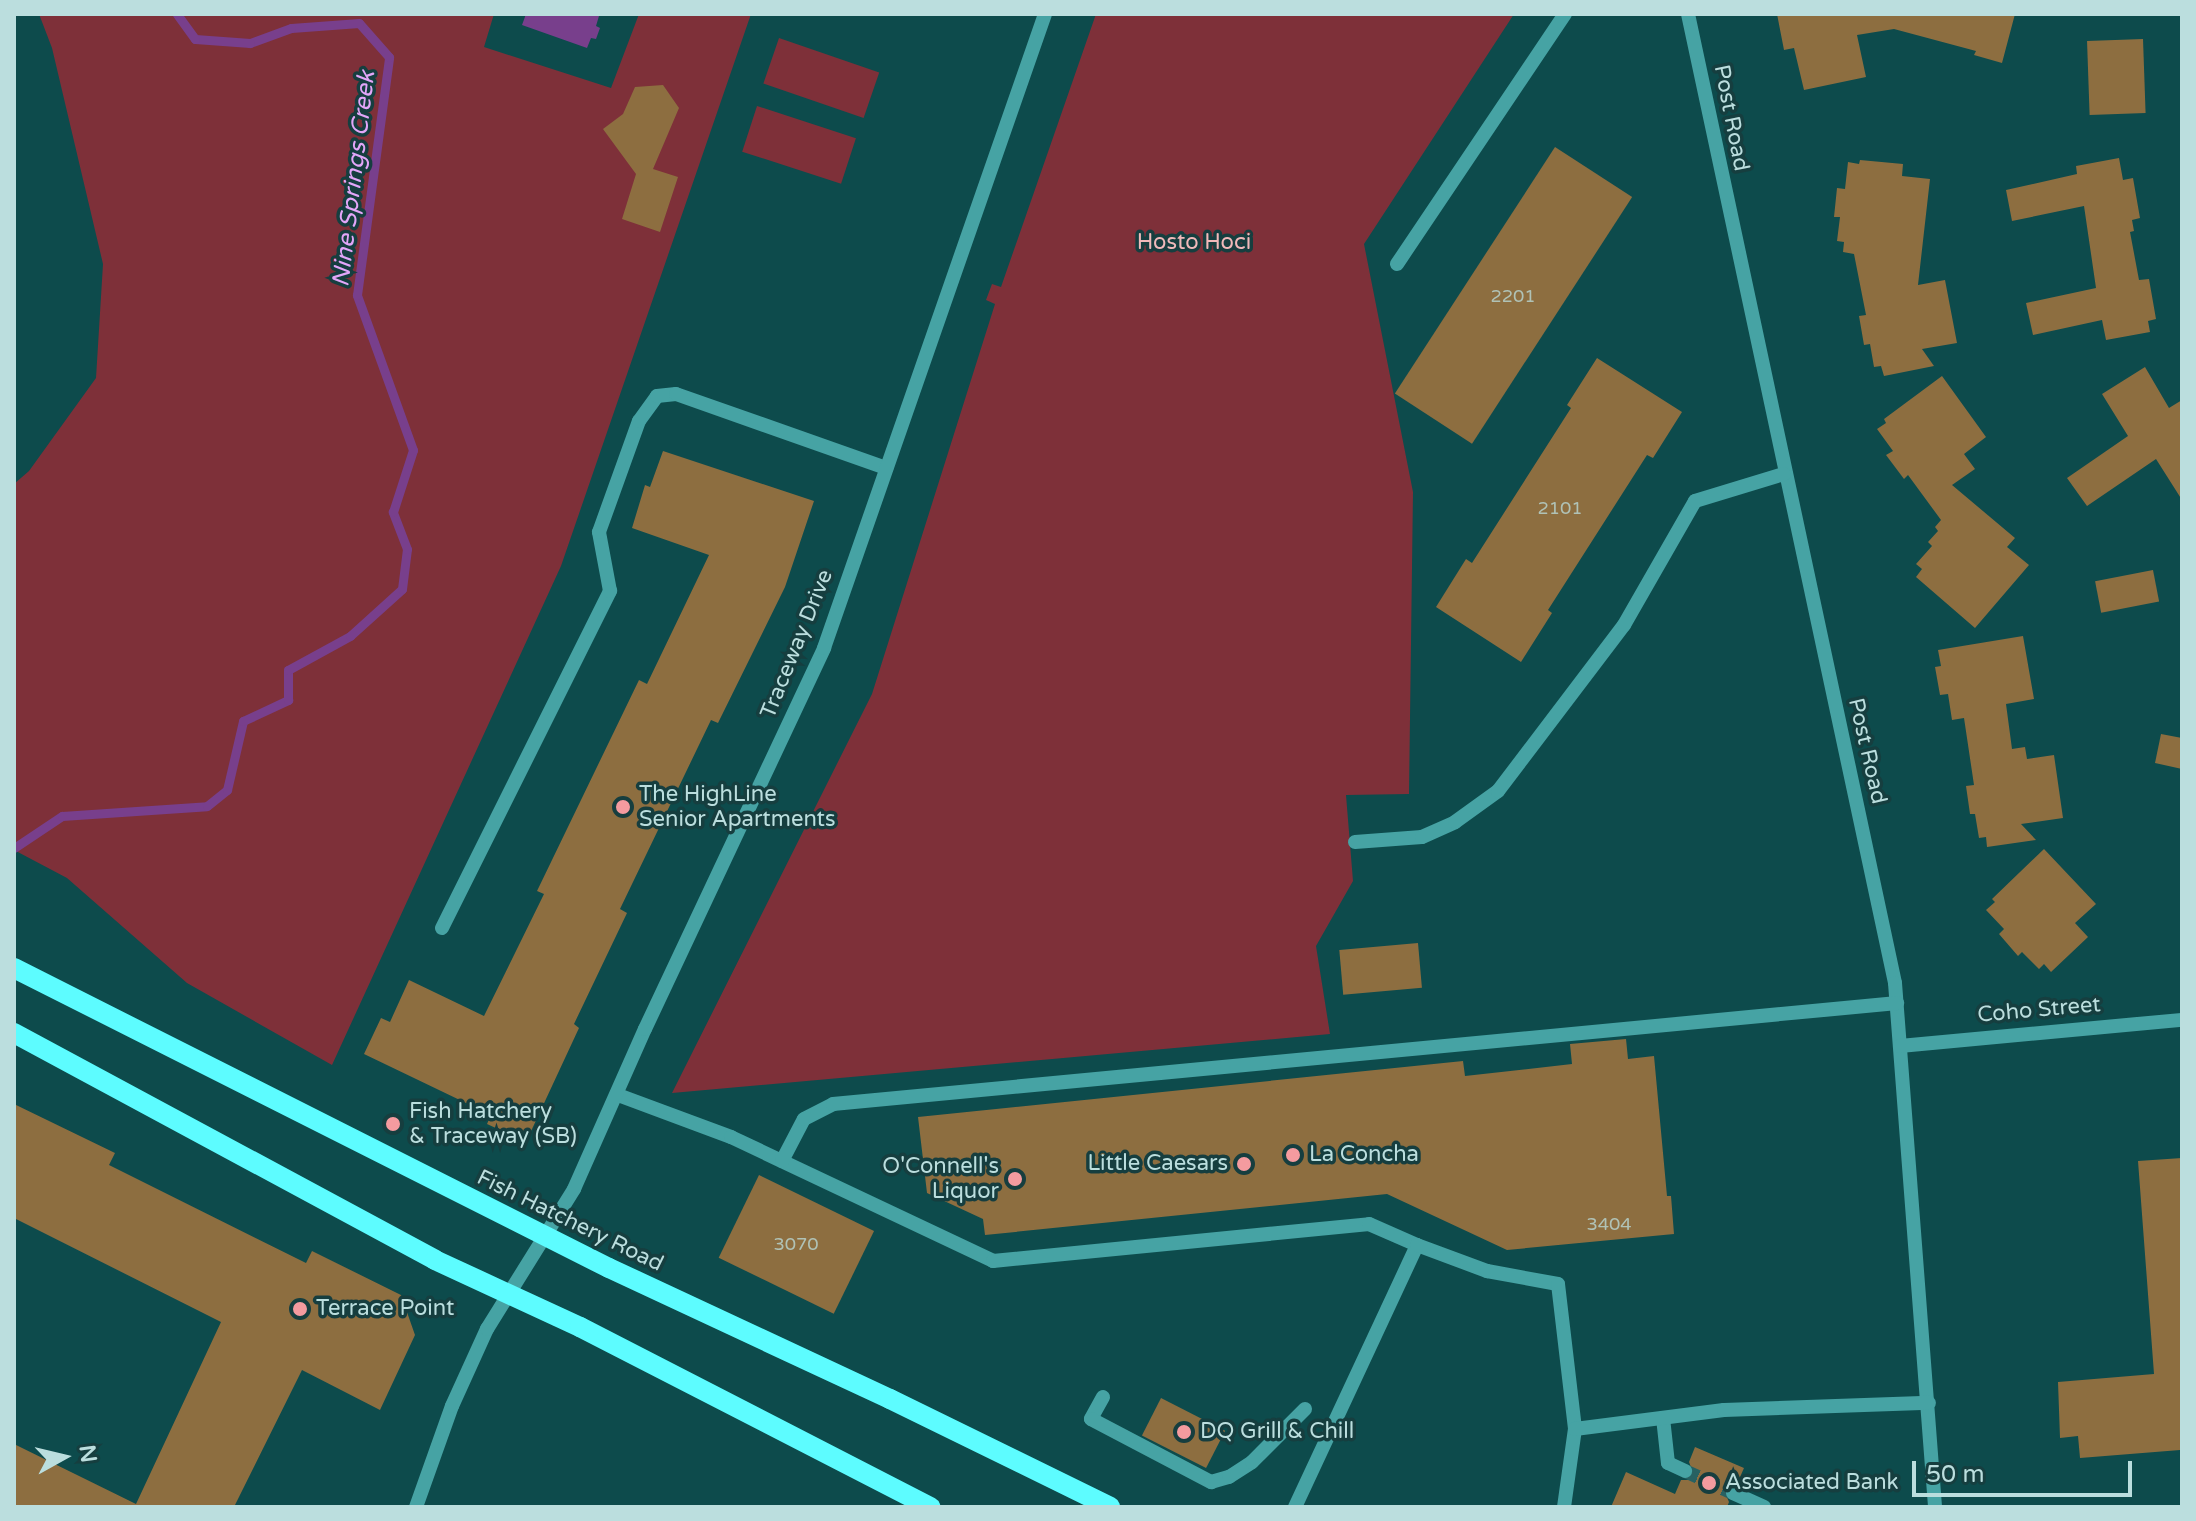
<!DOCTYPE html>
<html>
<head>
<meta charset="utf-8">
<style>
  body { margin:0 }
  #map { position:relative; width:2196px; height:1521px; overflow:hidden; background:#0d4b4c; font-family:"Varela Round",sans-serif }
  div>[style] { position:absolute }
  .green>* { inset:0; background:#7e3039; transform-origin:0 0 }
  .water>* { inset:0; background:#783f8c }
  .stream>* { height:9px; margin:-4.5px; padding:0 4.5px; transform-origin:4.5px; border-radius:4.5px; background:#783f8c }
  .building>* { inset:0; background:#8d6e40; transform-origin:0 0 }
  .minor-tunnel>* { height:14px; margin-top:-7px; transform-origin:0; background:repeating-linear-gradient(90deg,#276162 0 14px,transparent 0 21px) }
  .minor>* { height:14px; margin:-7px; padding:0 7px; transform-origin:7px; border-radius:7px; background:#46a3a4 }
  .major>* { height:20px; margin:-10px; padding:0 10px; transform-origin:10px; border-radius:10px; background:#5dfcff }
  .dots>* { width:22px; height:22px; translate:-50% -50%; box-sizing:border-box; border:4px solid #163e3f; border-radius:50% }
  span { translate:-50% -50%; white-space:nowrap; text-align:center; line-height:1.15; -webkit-text-stroke:7px #163e3f; paint-order:stroke }
  .number-label { font-size:18px; color:#b0c2b6 }
  .number-label span { -webkit-text-stroke-width:0 }
  .street-label { font-size:22px; color:#bbdede }
  .park-label { font-size:22px; color:#f1b9ba }
  .poi-label { font-size:22px; color:#bbdede }
  .left { translate:0 -50%; text-align:left }
  .right { translate:-100% -50%; text-align:right }
  .water-label { font-size:24px; color:#e3a6f9; font-style:italic }
  .frame { position:absolute; inset:0; border:16px solid #bbdede; pointer-events:none }
  .north { position:absolute; left:24px; top:1417px; width:80px; height:80px; -webkit-text-stroke:6px #163e3f; paint-order:stroke; rotate:82deg; font-size:22px; font-weight:700; line-height:32px; text-align:center; color:#bbdede }
  .north::after { content:''; display:block; margin:auto; width:28px; height:36px; background:#bbdede; clip-path:polygon(50% 0,100% 100%,50% 72%,0 100%) }
  .scale { position:absolute; left:1912px; top:1461px; width:220px; height:36px; box-sizing:border-box; border:4px solid #bbdede; border-top:0; padding-left:10px; font-size:24px; line-height:28px; white-space:nowrap; color:#bbdede; -webkit-text-stroke:6px #163e3f; paint-order:stroke }
</style>
</head>
<body>
<div id="map">
  <div class="green">
    <div style="clip-path:polygon(39px 14px,494px 14px,484px 47px,611px 88px,639px 14px,751px 14px,561px 566px,332px 1065px,187px 983px,67px 878px,14px 850px,14px 484px,29px 471px,96px 378px,103px 264px,52px 48px)"></div>
    <div style="clip-path:polygon(1096px 14px,1514px 14px,1364px 244px,1413px 492px,1409px 794px,1346px 795px,1353px 881px,1316px 946px,1330px 1034px,672px 1093px,872px 694px,995px 304px,986px 300px,992px 284px,1001px 287px)"></div>
    <div style="left:779px;top:38px;width:106px;height:48px;rotate:19deg"></div>
    <div style="left:757px;top:106px;width:104px;height:48px;rotate:18deg"></div>
  </div>
  <div class="water">
    <div style="clip-path:polygon(526px 14px,594px 14px,599px 16px,596px 26px,600px 28px,596px 39px,591px 38px,587px 48px,522px 25px)"></div>
  </div>
  <div class="stream">
    <div style="left:14px;top:848px;width:58px;rotate:-33.7deg"></div>
    <div style="left:62px;top:816px;width:145px;rotate:-3.9deg"></div>
    <div style="left:207px;top:806px;width:26px;rotate:-39deg"></div>
    <div style="left:227px;top:790px;width:71px;rotate:-76.9deg"></div>
    <div style="left:243px;top:721px;width:50px;rotate:-25deg"></div>
    <div style="left:288px;top:700px;width:30px;rotate:-90deg"></div>
    <div style="left:288px;top:670px;width:71px;rotate:-28.7deg"></div>
    <div style="left:350px;top:636px;width:70px;rotate:-42.1deg"></div>
    <div style="left:402px;top:589px;width:40px;rotate:-82.9deg"></div>
    <div style="left:407px;top:549px;width:40px;rotate:-111deg"></div>
    <div style="left:393px;top:512px;width:65px;rotate:-72.1deg"></div>
    <div style="left:413px;top:450px;width:165px;rotate:-109.9deg"></div>
    <div style="left:357px;top:295px;width:240px;rotate:-82.3deg"></div>
    <div style="left:389px;top:57px;width:45px;rotate:-131.4deg"></div>
    <div style="left:359px;top:23px;width:68px;rotate:175.8deg"></div>
    <div style="left:291px;top:28px;width:44px;rotate:159.9deg"></div>
    <div style="left:250px;top:43px;width:55px;rotate:-175.8deg"></div>
    <div style="left:195px;top:39px;width:31px;rotate:-126deg"></div>
  </div>
  <div class="building">
    <div style="clip-path:polygon(1777px 14px,2015px 14px,2002px 63px,1974px 55px,1976px 51px,1894px 29px,1857px 35px,1866px 77px,1804px 90px,1794px 48px,1784px 50px)"></div>
    <div style="left:2143px;top:39px;width:74px;height:56px;rotate:88deg"></div>
    <div style="clip-path:polygon(663px 85px,679px 108px,653px 169px,678px 177px,660px 232px,622px 219px,636px 174px,603px 129px,623px 114px,635px 87px)"></div>
    <div style="left:1555px;top:147px;width:92px;height:294px;rotate:33deg"></div>
    <div style="clip-path:polygon(2119px 158px,2123px 180px,2133px 178px,2140px 218px,2132px 220px,2134px 231px,2130px 232px,2139px 280px,2149px 279px,2156px 319px,2148px 321px,2150px 332px,2106px 340px,2102px 320px,2033px 335px,2026px 303px,2096px 288px,2084px 206px,2012px 221px,2006px 190px,2077px 174px,2076px 166px)"></div>
    <div style="clip-path:polygon(1860px 160px,1903px 164px,1902px 176px,1930px 179px,1918px 285px,1945px 280px,1957px 343px,1922px 349px,1934px 366px,1884px 376px,1881px 366px,1874px 367px,1870px 344px,1864px 345px,1859px 316px,1866px 315px,1854px 254px,1843px 252px,1844px 242px,1837px 241px,1840px 217px,1834px 217px,1837px 188px,1845px 189px,1848px 162px,1859px 164px)"></div>
    <div style="clip-path:polygon(1597px 358px,1682px 412px,1653px 458px,1647px 455px,1548px 610px,1552px 613px,1521px 662px,1436px 607px,1466px 559px,1472px 563px,1571px 408px,1567px 405px)"></div>
    <div style="clip-path:polygon(2145px 367px,2169px 408px,2182px 400px,2182px 500px,2156px 459px,2087px 506px,2067px 478px,2128px 436px,2102px 394px)"></div>
    <div style="clip-path:polygon(1942px 376px,1986px 437px,1964px 454px,1975px 469px,1952px 485px,2015px 538px,2007px 547px,2029px 565px,1975px 628px,1916px 577px,1922px 569px,1916px 564px,1932px 546px,1928px 542px,1938px 531px,1935px 527px,1941px 520px,1908px 475px,1904px 479px,1886px 455px,1893px 451px,1877px 429px,1886px 423px,1884px 419px)"></div>
    <div style="clip-path:polygon(663px 451px,814px 501px,785px 587px,718px 723px,711px 720px,620px 909px,627px 913px,574px 1024px,579px 1028px,526px 1142px,487px 1124px,491px 1115px,364px 1054px,381px 1018px,390px 1022px,409px 980px,484px 1016px,544px 894px,537px 891px,639px 680px,647px 684px,709px 555px,632px 528px,645px 485px,650px 487px)"></div>
    <div style="left:2153px;top:570px;width:32px;height:59px;rotate:79deg"></div>
    <div style="clip-path:polygon(2023px 636px,2034px 699px,2006px 704px,2012px 749px,2025px 747px,2027px 759px,2054px 755px,2063px 818px,2021px 824px,2036px 840px,1987px 847px,1986px 837px,1979px 838px,1975px 814px,1970px 814px,1966px 786px,1974px 785px,1964px 718px,1952px 720px,1948px 694px,1940px 695px,1935px 667px,1941px 666px,1938px 650px)"></div>
    <div style="clip-path:polygon(2161px 734px,2182px 738px,2182px 769px,2155px 763px)"></div>
    <div style="clip-path:polygon(2044px 849px,2096px 904px,2075px 923px,2088px 937px,2051px 972px,2044px 964px,2039px 969px,2022px 952px,2018px 956px,1999px 934px,2004px 929px,1986px 910px,1995px 902px,1992px 899px)"></div>
    <div style="left:1418px;top:943px;width:45px;height:79px;rotate:85deg"></div>
    <div style="clip-path:polygon(1626px 1039px,1628px 1059px,1654px 1056px,1667px 1196px,1671px 1196px,1674px 1234px,1507px 1250px,1387px 1194px,985px 1235px,983px 1219px,927px 1193px,918px 1117px,1463px 1061px,1465px 1076px,1572px 1064px,1570px 1044px)"></div>
    <div style="clip-path:polygon(14px 1104px,115px 1153px,109px 1165px,306px 1263px,312px 1251px,401px 1295px,415px 1335px,380px 1410px,302px 1370px,234px 1507px,14px 1507px,14px 1444px,136px 1504px,221px 1322px,14px 1218px)"></div>
    <div style="clip-path:polygon(2182px 1158px,2180px 1450px,2080px 1458px,2078px 1436px,2060px 1438px,2058px 1382px,2154px 1374px,2138px 1161px)"></div>
    <div style="left:759px;top:1175px;width:128px;height:92px;rotate:26deg"></div>
    <div style="left:1161px;top:1398px;width:72px;height:42px;rotate:27deg"></div>
    <div style="clip-path:polygon(1695px 1447px,1744px 1468px,1737px 1484px,1728px 1484px,1724px 1490px,1729px 1502px,1727px 1507px,1611px 1507px,1626px 1472px,1675px 1494px,1681px 1480px,1690px 1480px,1694px 1475px,1689px 1462px)"></div>
  </div>
  <div class="minor-tunnel">
    <div style="left:1685px;top:1471px;width:53px;rotate:24.6deg"></div>
  </div>
  <div class="minor">
    <div style="left:1688px;top:14px;width:991px;rotate:77.94deg"></div>
    <div style="left:1895px;top:983px;width:526px;rotate:85.63deg"></div>
    <div style="left:1397px;top:264px;width:301px;rotate:-56.1deg"></div>
    <div style="left:1355px;top:842px;width:67px;rotate:-4.3deg"></div>
    <div style="left:1422px;top:837px;width:36px;rotate:-24deg"></div>
    <div style="left:1455px;top:822px;width:53px;rotate:-35.8deg"></div>
    <div style="left:1498px;top:791px;width:208px;rotate:-52.8deg"></div>
    <div style="left:1624px;top:625px;width:143px;rotate:-60.2deg"></div>
    <div style="left:1695px;top:501px;width:93px;rotate:-16.9deg"></div>
    <div style="left:442px;top:928px;width:377px;rotate:-63.5deg"></div>
    <div style="left:610px;top:591px;width:60px;rotate:-100.6deg"></div>
    <div style="left:599px;top:532px;width:118px;rotate:-70.2deg"></div>
    <div style="left:639px;top:421px;width:31px;rotate:-54deg"></div>
    <div style="left:657px;top:396px;width:19px;rotate:-6deg"></div>
    <div style="left:676px;top:394px;width:223px;rotate:19.4deg"></div>
    <div style="left:1900px;top:1046px;width:283px;rotate:-5.3deg"></div>
    <div style="left:618px;top:1095px;width:121px;rotate:20.4deg"></div>
    <div style="left:731px;top:1137px;width:290px;rotate:25.3deg"></div>
    <div style="left:993px;top:1261px;width:378px;rotate:-5.6deg"></div>
    <div style="left:1369px;top:1224px;width:52px;rotate:23.6deg"></div>
    <div style="left:782px;top:1161px;width:47px;rotate:-62.4deg"></div>
    <div style="left:804px;top:1119px;width:33px;rotate:-27deg"></div>
    <div style="left:833px;top:1104px;width:1069px;rotate:-5.42deg"></div>
    <div style="left:1103px;top:1397px;width:25px;rotate:119deg"></div>
    <div style="left:1091px;top:1419px;width:136px;rotate:27.7deg"></div>
    <div style="left:1211px;top:1482px;width:19px;rotate:-16deg"></div>
    <div style="left:1229px;top:1477px;width:27px;rotate:-33deg"></div>
    <div style="left:1252px;top:1462px;width:75px;rotate:-45deg"></div>
    <div style="left:1663px;top:1418px;width:45px;rotate:83.7deg"></div>
    <div style="left:1668px;top:1463px;width:19px;rotate:25deg"></div>
    <div style="left:1733px;top:1493px;width:34px;rotate:24deg"></div>
    <div style="left:416px;top:1507px;width:107px;rotate:-70.4deg"></div>
    <div style="left:452px;top:1406px;width:85px;rotate:-65.6deg"></div>
    <div style="left:487px;top:1329px;width:165px;rotate:-58.1deg"></div>
    <div style="left:574px;top:1189px;width:175px;rotate:-66.1deg"></div>
    <div style="left:645px;top:1029px;width:421px;rotate:-64.8deg"></div>
    <div style="left:824px;top:648px;width:671px;rotate:-70.78deg"></div>
    <div style="left:1295px;top:1507px;width:289px;rotate:-65deg"></div>
    <div style="left:1417px;top:1245px;width:75px;rotate:20.4deg"></div>
    <div style="left:1487px;top:1271px;width:72px;rotate:10.4deg"></div>
    <div style="left:1558px;top:1284px;width:146px;rotate:83.3deg"></div>
    <div style="left:1564px;top:1507px;width:79px;rotate:-82deg"></div>
    <div style="left:1575px;top:1429px;width:150px;rotate:-7.3deg"></div>
    <div style="left:1724px;top:1410px;width:205px;rotate:-2deg"></div>
  </div>
  <div class="major">
    <div style="left:14px;top:968px;width:666px;rotate:26.76deg"></div>
    <div style="left:609px;top:1268px;width:310px;rotate:25deg"></div>
    <div style="left:890px;top:1399px;width:245px;rotate:26.1deg"></div>
    <div style="left:14px;top:1033px;width:478px;rotate:28.3deg"></div>
    <div style="left:435px;top:1260px;width:160px;rotate:24.8deg"></div>
    <div style="left:580px;top:1327px;width:394px;rotate:27.2deg"></div>
  </div>
  <div class="dots">
    <div style="left:623px;top:807px;background:#f49b9f"></div>
    <div style="left:393px;top:1124px;background:#f49b9f"></div>
    <div style="left:1293px;top:1155px;background:#f49b9f"></div>
    <div style="left:1244px;top:1164px;background:#f49b9f"></div>
    <div style="left:1015px;top:1179px;background:#f49b9f"></div>
    <div style="left:300px;top:1309px;background:#f49b9f"></div>
    <div style="left:1184px;top:1432px;background:#f49b9f"></div>
    <div style="left:1709px;top:1483px;background:#f49b9f"></div>
  </div>
  <div class="number-label">
    <span style="left:1513px;top:296px">2201</span>
    <span style="left:1560px;top:508px">2101</span>
    <span style="left:1609px;top:1224px">3404</span>
    <span style="left:796px;top:1244px">3070</span>
  </div>
  <div class="street-label">
    <span style="left:1731px;top:118px;rotate:79deg">Post Road</span>
    <span style="left:797px;top:644px;rotate:-68deg">Traceway Drive</span>
    <span style="left:1867px;top:751px;rotate:77deg">Post Road</span>
    <span style="left:2039px;top:1010px;rotate:-5deg">Coho Street</span>
    <span style="left:570px;top:1221px;rotate:26deg">Fish Hatchery Road</span>
  </div>
  <div class="park-label">
    <span style="left:1194px;top:243px">Hosto Hoci</span>
  </div>
  <div class="poi-label">
    <span class="left" style="left:639px;top:807px">The HighLine<br>Senior Apartments</span>
    <span class="left" style="left:409px;top:1124px">Fish Hatchery<br>&amp; Traceway (SB)</span>
    <span class="left" style="left:1309px;top:1155px">La Concha</span>
    <span class="right" style="left:1228px;top:1164px">Little Caesars</span>
    <span class="right" style="left:999px;top:1179px">O'Connell's<br>Liquor</span>
    <span class="left" style="left:316px;top:1309px">Terrace Point</span>
    <span class="left" style="left:1200px;top:1432px">DQ Grill &amp; Chill</span>
    <span class="left" style="left:1725px;top:1483px">Associated Bank</span>
  </div>
  <div class="water-label">
    <span style="left:354px;top:179px;rotate:-83deg">Nine Springs Creek</span>
  </div>
  <div class="frame"></div>
  <div class="north">N</div>
  <div class="scale">50 m</div>
</div>
</body>
</html>
